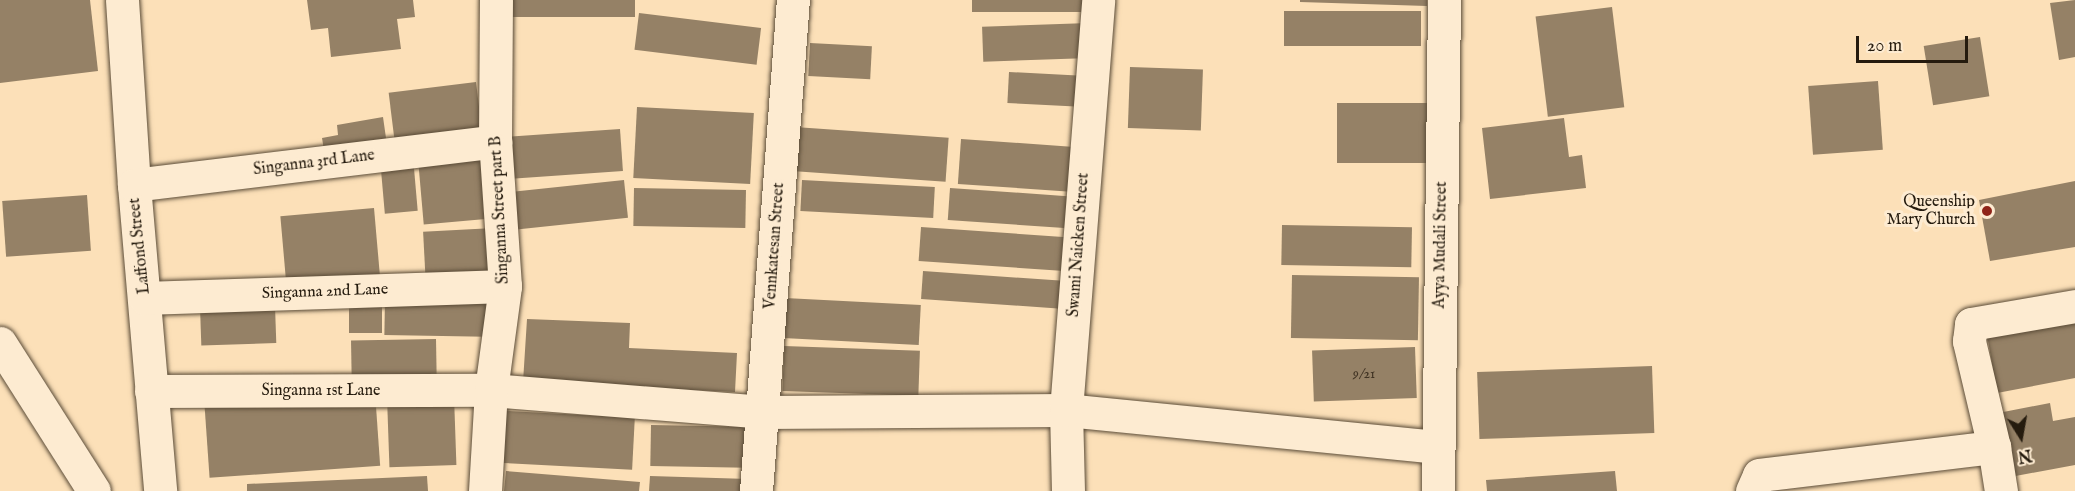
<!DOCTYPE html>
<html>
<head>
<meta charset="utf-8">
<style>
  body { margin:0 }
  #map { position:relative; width:2075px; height:491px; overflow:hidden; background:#fce0b8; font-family:"IM FELL English",serif }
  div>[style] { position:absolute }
  .building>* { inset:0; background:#958166; transform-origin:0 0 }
  .roads { filter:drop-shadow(0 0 2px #5b4c38) drop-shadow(0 0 2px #5b4c38) }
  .minor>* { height:33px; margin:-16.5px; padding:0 16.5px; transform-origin:16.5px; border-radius:16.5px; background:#fdebd1 }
  .dots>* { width:16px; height:16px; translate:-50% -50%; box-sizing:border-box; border:3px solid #fdebd1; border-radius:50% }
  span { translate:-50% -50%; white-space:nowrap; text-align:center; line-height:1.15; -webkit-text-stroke:6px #fdebd1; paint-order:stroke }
  .number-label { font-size:14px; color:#413424 }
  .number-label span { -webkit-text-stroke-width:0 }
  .street-label { font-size:16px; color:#251b0e }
  .poi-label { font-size:16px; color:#251b0e }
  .right { translate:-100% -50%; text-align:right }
  .north { position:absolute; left:1991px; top:407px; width:60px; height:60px; -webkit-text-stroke:4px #fdebd1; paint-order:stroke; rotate:169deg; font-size:16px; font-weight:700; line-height:24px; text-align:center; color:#251b0e }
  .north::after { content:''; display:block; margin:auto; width:21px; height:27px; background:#251b0e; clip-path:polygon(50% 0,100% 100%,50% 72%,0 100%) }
  .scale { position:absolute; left:1856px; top:36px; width:112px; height:27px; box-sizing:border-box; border:3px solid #251b0e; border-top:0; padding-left:8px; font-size:18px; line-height:21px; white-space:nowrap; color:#251b0e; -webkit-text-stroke:4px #fdebd1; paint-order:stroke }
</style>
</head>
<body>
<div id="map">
  <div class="building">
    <div style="clip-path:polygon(0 0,90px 0,98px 71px,0 83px)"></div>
    <div style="clip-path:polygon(307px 0,413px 0,415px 17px,397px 19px,401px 49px,331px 57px,328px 28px,311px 30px)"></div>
    <div style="left:506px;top:0;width:129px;height:17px"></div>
    <div style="left:972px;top:0;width:114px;height:12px"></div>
    <div style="clip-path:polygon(1300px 0,1427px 0,1427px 6px,1300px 2px)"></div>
    <div style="clip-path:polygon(2075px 0,2075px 57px,2059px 60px,2050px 3px)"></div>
    <div style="left:1612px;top:7px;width:101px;height:77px;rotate:83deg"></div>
    <div style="left:1284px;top:11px;width:137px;height:35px"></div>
    <div style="left:639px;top:13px;width:123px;height:37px;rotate:7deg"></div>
    <div style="left:1089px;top:23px;width:35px;height:107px;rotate:88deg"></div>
    <div style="left:1980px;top:37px;width:60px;height:57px;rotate:81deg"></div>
    <div style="left:810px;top:43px;width:62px;height:33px;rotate:3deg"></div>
    <div style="left:1130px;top:67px;width:73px;height:61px;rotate:2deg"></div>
    <div style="left:1009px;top:72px;width:73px;height:31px;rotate:3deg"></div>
    <div style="left:1878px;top:81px;width:69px;height:70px;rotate:86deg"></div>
    <div style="left:476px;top:82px;width:55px;height:88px;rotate:83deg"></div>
    <div style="left:1337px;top:103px;width:90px;height:60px"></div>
    <div style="left:637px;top:107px;width:117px;height:71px;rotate:3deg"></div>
    <div style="clip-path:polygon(383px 117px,387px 145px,325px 156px,322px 138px,338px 135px,337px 125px)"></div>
    <div style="clip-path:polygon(1564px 118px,1569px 157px,1582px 155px,1586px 188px,1490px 199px,1482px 128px)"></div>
    <div style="left:795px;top:127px;width:154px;height:44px;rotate:4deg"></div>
    <div style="left:620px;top:129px;width:42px;height:117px;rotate:86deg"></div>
    <div style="left:961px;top:139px;width:124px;height:45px;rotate:4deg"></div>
    <div style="left:483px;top:156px;width:63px;height:65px;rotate:85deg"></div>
    <div style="left:413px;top:157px;width:54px;height:33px;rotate:85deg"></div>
    <div style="left:624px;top:180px;width:38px;height:119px;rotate:84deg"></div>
    <div style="left:802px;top:180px;width:133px;height:31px;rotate:3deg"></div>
    <div style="clip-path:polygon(2075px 181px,2075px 247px,1990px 261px,1979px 200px)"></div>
    <div style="left:634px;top:188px;width:112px;height:38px;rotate:1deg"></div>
    <div style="left:950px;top:188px;width:128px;height:32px;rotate:4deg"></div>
    <div style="left:87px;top:195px;width:56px;height:85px;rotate:86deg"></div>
    <div style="left:374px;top:208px;width:71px;height:94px;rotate:85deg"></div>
    <div style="left:1282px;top:225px;width:130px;height:40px;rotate:1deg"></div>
    <div style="left:921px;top:227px;width:146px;height:34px;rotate:4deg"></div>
    <div style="left:494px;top:228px;width:53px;height:71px;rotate:87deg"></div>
    <div style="left:923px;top:271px;width:144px;height:28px;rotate:4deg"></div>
    <div style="left:1292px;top:275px;width:127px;height:63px;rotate:1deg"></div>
    <div style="left:349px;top:296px;width:33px;height:37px"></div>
    <div style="left:785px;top:298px;width:136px;height:40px;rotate:3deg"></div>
    <div style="left:385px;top:299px;width:101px;height:36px;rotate:1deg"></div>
    <div style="left:275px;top:306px;width:37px;height:75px;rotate:88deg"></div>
    <div style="clip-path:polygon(2075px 312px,2075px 378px,1997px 393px,1986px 329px)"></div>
    <div style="clip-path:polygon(527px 319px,630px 323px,629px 348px,737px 353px,735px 392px,523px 382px)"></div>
    <div style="left:436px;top:339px;width:43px;height:85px;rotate:89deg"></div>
    <div style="left:784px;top:346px;width:136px;height:45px;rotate:2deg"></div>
    <div style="left:1415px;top:347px;width:51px;height:103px;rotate:88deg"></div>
    <div style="left:1652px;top:366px;width:67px;height:175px;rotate:88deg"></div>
    <div style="left:375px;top:392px;width:74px;height:171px;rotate:86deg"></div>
    <div style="left:454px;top:396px;width:69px;height:67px;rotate:88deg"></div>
    <div style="clip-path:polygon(2050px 403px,2053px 421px,2075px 417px,2075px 465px,2005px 478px,1993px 414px)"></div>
    <div style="left:506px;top:411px;width:129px;height:52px;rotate:3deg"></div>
    <div style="left:651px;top:425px;width:96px;height:41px;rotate:1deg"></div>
    <div style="clip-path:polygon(506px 471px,640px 482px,639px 491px,504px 491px)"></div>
    <div style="clip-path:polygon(1615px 471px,1617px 491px,1487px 491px,1486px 480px)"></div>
    <div style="clip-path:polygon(427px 476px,428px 491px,247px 491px,247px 484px)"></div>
    <div style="clip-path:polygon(650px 476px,749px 479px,748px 491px,649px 491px)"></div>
  </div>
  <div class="roads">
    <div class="minor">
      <div style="left:122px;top:0;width:185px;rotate:86.3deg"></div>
      <div style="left:134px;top:185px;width:307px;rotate:85.1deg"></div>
      <div style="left:134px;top:185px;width:364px;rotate:-6.9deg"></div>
      <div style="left:145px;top:298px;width:360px;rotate:-1.9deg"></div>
      <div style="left:0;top:343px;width:175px;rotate:57.6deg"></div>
      <div style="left:151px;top:391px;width:340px;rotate:-0.2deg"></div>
      <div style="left:491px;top:390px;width:273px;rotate:4.6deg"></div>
      <div style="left:763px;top:412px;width:303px;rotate:-0.4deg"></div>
      <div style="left:1066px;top:410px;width:373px;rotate:5.7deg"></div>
      <div style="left:1994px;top:447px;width:45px;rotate:81deg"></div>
      <div style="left:485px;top:491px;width:101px;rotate:-86.6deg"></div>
      <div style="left:491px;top:390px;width:105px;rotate:-82.3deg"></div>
      <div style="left:505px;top:286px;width:145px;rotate:-93.9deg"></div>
      <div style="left:495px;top:141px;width:141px;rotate:-89.6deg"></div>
      <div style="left:756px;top:491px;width:492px;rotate:-85.7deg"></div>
      <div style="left:1068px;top:491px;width:81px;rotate:-91.4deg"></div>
      <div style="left:1066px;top:410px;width:411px;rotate:-85.5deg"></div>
      <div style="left:1438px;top:491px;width:491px;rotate:-89.3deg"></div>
      <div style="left:1752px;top:491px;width:17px;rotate:-66deg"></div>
      <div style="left:1759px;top:475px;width:237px;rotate:-6.8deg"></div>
      <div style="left:1994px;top:447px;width:109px;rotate:-103.3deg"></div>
      <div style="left:1969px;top:341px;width:17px;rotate:-83deg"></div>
      <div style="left:1971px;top:324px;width:106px;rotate:-9.8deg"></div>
    </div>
  </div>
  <div class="dots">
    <div style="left:1987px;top:211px;background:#8f2418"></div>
  </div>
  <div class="number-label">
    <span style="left:1364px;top:374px">9/21</span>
  </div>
  <div class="street-label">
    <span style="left:314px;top:163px;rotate:-7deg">Singanna 3rd Lane</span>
    <span style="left:500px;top:210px;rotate:-93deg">Singanna Street part B</span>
    <span style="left:1079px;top:245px;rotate:-86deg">Swami Naicken Street</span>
    <span style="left:1441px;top:245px;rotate:-89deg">Ayya Mudali Street</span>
    <span style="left:140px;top:246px;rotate:-96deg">Laffond Street</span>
    <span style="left:775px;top:246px;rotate:-86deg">Vennkatesan Street</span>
    <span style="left:325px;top:292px;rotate:-2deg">Singanna 2nd Lane</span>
    <span style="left:321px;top:391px">Singanna 1st Lane</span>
  </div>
  <div class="poi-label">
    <span class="right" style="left:1975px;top:211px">Queenship<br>Mary Church</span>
  </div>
  <div class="north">N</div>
  <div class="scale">20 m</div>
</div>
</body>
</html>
